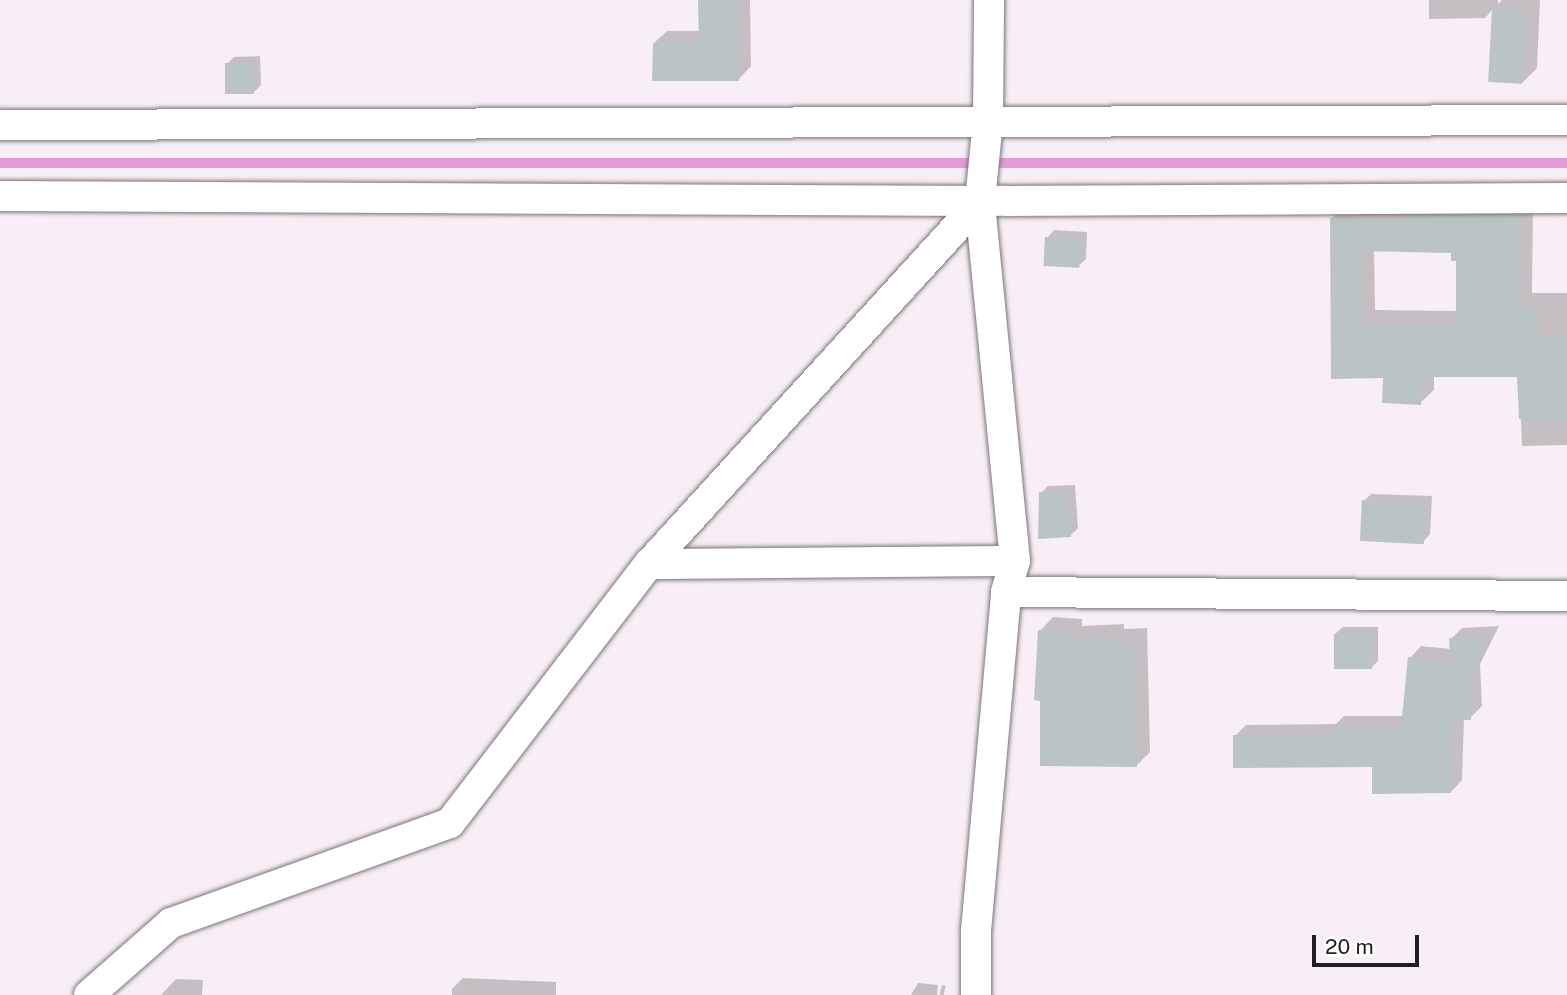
<!DOCTYPE html>
<html>
<head>
<meta charset="utf-8">
<style>
  body { margin:0 }
  #map { position:relative; width:1567px; height:995px; overflow:hidden; background:#f7eff5; font-family:"Public Sans",sans-serif }
  div>[style] { position:absolute }
  .shadow>* { inset:0; background:#0003; transform-origin:0 0 }
  .stream>* { height:10px; margin:-5px; padding:0 5px; transform-origin:5px; border-radius:5px; background:#e59bd8 }
  .building>* { inset:0; background:#bac4c4; transform-origin:0 0 }
  .roads { filter:drop-shadow(0 0 2px #7b7479) drop-shadow(0 0 2px #7b7479) }
  .minor>* { height:30px; margin:-15px; padding:0 15px; transform-origin:15px; border-radius:15px; background:#fff }
  span { translate:-50% -50%; white-space:nowrap; text-align:center; line-height:1.15; -webkit-text-stroke:7px #fff; paint-order:stroke }
  .scale { position:absolute; left:1312px; top:935px; width:107px; height:32px; box-sizing:border-box; border:4px solid #211e21; border-top:0; padding-left:9px; font-size:21px; line-height:24px; white-space:nowrap; color:#211e21; -webkit-text-stroke:5px #fff; paint-order:stroke }
</style>
</head>
<body>
<div id="map">
  <div class="shadow">
    <div style="clip-path:polygon(700px 0,750px 0,751px 66px,739px 79px,654px 43px,667px 31px,700px 31px)"></div>
    <div style="clip-path:polygon(1429px 0,1498px 0,1498px 4px,1502px 0,1540px 0,1537px 68px,1522px 83px,1493px 9px,1485px 18px,1429px 19px)"></div>
    <div style="clip-path:polygon(260px 56px,261px 85px,254px 92px,227px 64px,234px 57px)"></div>
    <div style="clip-path:polygon(evenodd,1533px 203px,1532px 293px,1567px 293px,1567px 445px,1522px 446px,1519px 375px,1434px 375px,1434px 390px,1420px 403px,1385px 377px,1333px 377px,1332px 218px,1345px 205px,1533px 203px,1374px 249px,1453px 251px,1458px 259px,1458px 311px,1375px 310px,1374px 249px)"></div>
    <div style="clip-path:polygon(1054px 230px,1087px 232px,1086px 259px,1078px 266px,1047px 238px)"></div>
    <div style="clip-path:polygon(1075px 485px,1078px 528px,1071px 535px,1041px 493px,1048px 486px)"></div>
    <div style="clip-path:polygon(1371px 494px,1432px 496px,1430px 534px,1423px 542px,1364px 501px)"></div>
    <div style="clip-path:polygon(1053px 617px,1082px 619px,1082px 626px,1124px 624px,1124px 629px,1147px 628px,1150px 752px,1136px 766px,1040px 631px)"></div>
    <div style="clip-path:polygon(1499px 626px,1480px 664px,1482px 706px,1470px 718px,1464px 718px,1462px 780px,1451px 792px,1374px 765px,1235px 736px,1246px 725px,1336px 724px,1344px 716px,1404px 716px,1410px 658px,1421px 646px,1451px 649px,1451px 639px,1462px 628px)"></div>
    <div style="clip-path:polygon(1343px 627px,1378px 627px,1378px 661px,1371px 668px,1335px 634px)"></div>
    <div style="clip-path:polygon(463px 978px,556px 982px,556px 995px,452px 995px,452px 989px)"></div>
    <div style="clip-path:polygon(176px 979px,203px 980px,202px 995px,161px 995px)"></div>
    <div style="clip-path:polygon(918px 983px,938px 985px,937px 995px,911px 995px)"></div>
    <div style="left:942px;top:985px;width:4px;height:10px;rotate:14deg"></div>
  </div>
  <div class="stream">
    <div style="left:0;top:163px;width:1567px"></div>
  </div>
  <div class="building">
    <div style="clip-path:polygon(698px 0,738px 0,739px 81px,652px 81px,653px 43px,699px 43px)"></div>
    <div style="left:1492px;top:8px;width:34px;height:74px;rotate:3deg"></div>
    <div style="left:225px;top:63px;width:29px;height:31px"></div>
    <div style="clip-path:polygon(evenodd,1423px 216px,1520px 216px,1519px 306px,1538px 306px,1538px 336px,1567px 335px,1567px 419px,1519px 419px,1517px 377px,1422px 377px,1421px 405px,1382px 403px,1383px 378px,1331px 379px,1330px 218px,1403px 221px,1403px 217px,1423px 216px,1361px 251px,1451px 253px,1451px 261px,1456px 261px,1456px 324px,1363px 323px,1361px 251px)"></div>
    <div style="left:1045px;top:237px;width:36px;height:29px;rotate:3deg"></div>
    <div style="clip-path:polygon(1039px 492px,1068px 492px,1071px 537px,1038px 539px)"></div>
    <div style="left:1362px;top:500px;width:64px;height:41px;rotate:3deg"></div>
    <div style="clip-path:polygon(1038px 630px,1069px 632px,1069px 639px,1111px 637px,1111px 641px,1134px 641px,1137px 767px,1040px 766px,1040px 701px,1034px 700px)"></div>
    <div style="left:1334px;top:634px;width:38px;height:35px"></div>
    <div style="clip-path:polygon(1490px 637px,1470px 677px,1471px 720px,1453px 720px,1451px 793px,1372px 794px,1372px 767px,1233px 768px,1233px 735px,1331px 735px,1331px 727px,1401px 727px,1408px 657px,1450px 661px,1449px 638px)"></div>
  </div>
  <div class="roads">
    <div class="minor">
      <div style="left:0;top:125px;width:1567px;rotate:-0.18deg"></div>
      <div style="left:0;top:196px;width:980px;rotate:0.29deg"></div>
      <div style="left:980px;top:201px;width:587px;rotate:-0.29deg"></div>
      <div style="left:649px;top:564px;width:366px;rotate:-0.5deg"></div>
      <div style="left:1006px;top:592px;width:561px;rotate:0.41deg"></div>
      <div style="left:89px;top:995px;width:109px;rotate:-41.3deg"></div>
      <div style="left:171px;top:923px;width:296px;rotate:-19.7deg"></div>
      <div style="left:450px;top:823px;width:327px;rotate:-52.5deg"></div>
      <div style="left:649px;top:564px;width:491px;rotate:-47.6deg"></div>
      <div style="left:976px;top:995px;width:64px;rotate:-90deg"></div>
      <div style="left:976px;top:931px;width:340px;rotate:-84.9deg"></div>
      <div style="left:1006px;top:592px;width:32px;rotate:-74deg"></div>
      <div style="left:1015px;top:561px;width:362px;rotate:-95.6deg"></div>
      <div style="left:980px;top:201px;width:80px;rotate:-84.3deg"></div>
      <div style="left:988px;top:121px;width:121px;rotate:-89.5deg"></div>
    </div>
  </div>
  <div class="scale">20 m</div>
</div>
</body>
</html>
